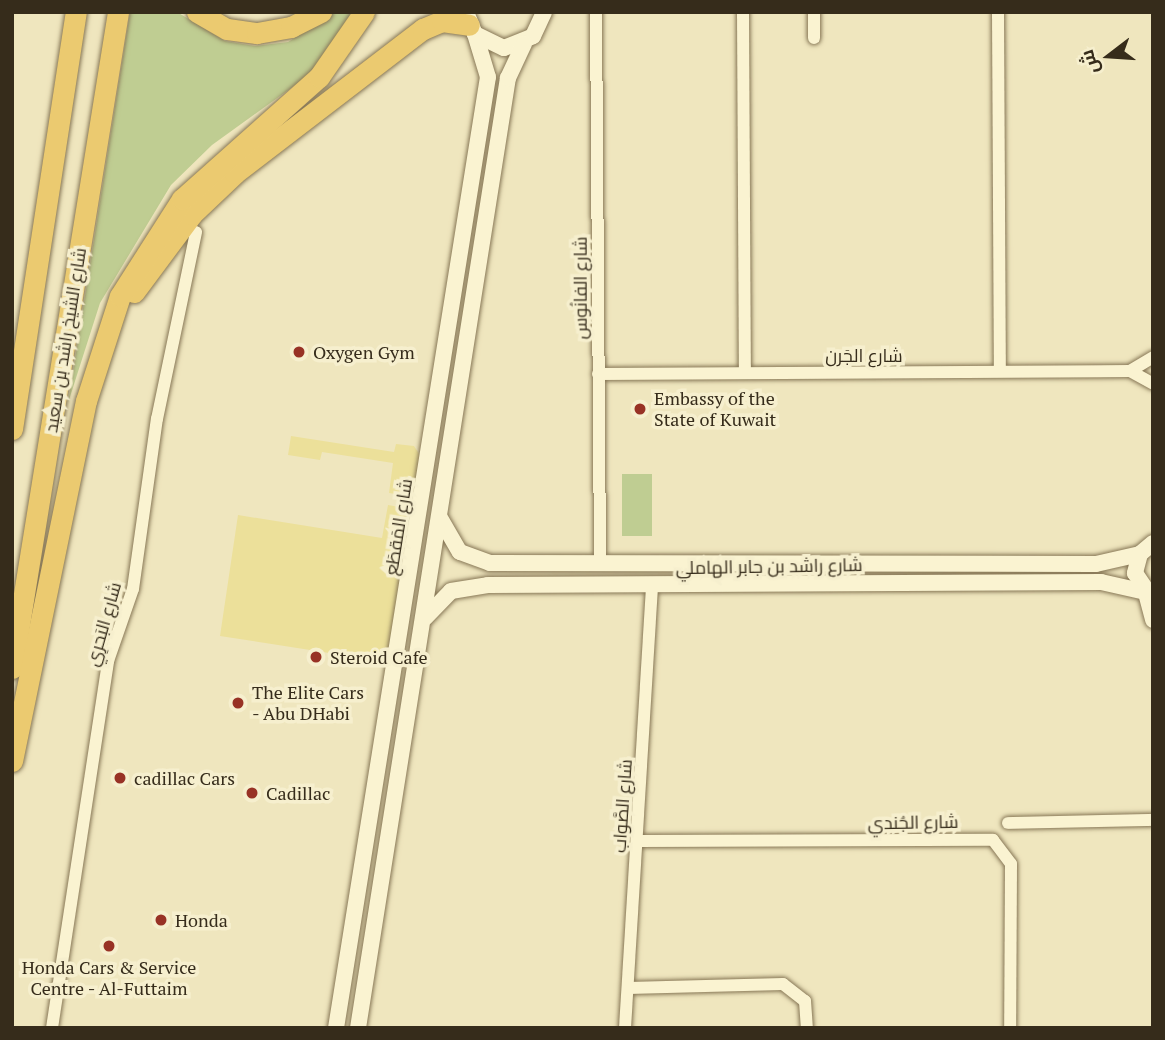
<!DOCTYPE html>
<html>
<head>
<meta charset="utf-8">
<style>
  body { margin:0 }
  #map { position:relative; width:1165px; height:1040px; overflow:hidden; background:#efe6be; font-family:"PT Serif",Cairo,serif }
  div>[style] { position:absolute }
  .green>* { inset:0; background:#bfcd92; transform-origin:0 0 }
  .sand>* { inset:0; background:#ece09a }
  .roads { filter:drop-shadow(0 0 2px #877756) drop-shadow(0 0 2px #877756) }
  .minor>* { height:12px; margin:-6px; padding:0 6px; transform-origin:6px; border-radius:6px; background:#faf3d1 }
  .tertiary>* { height:16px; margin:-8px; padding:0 8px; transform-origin:8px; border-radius:8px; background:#faf3d1 }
  .trunk>* { height:21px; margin:-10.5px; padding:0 10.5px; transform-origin:10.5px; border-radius:10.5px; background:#ebca70 }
  .dots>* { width:19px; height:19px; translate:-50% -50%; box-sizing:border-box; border:4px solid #f6efce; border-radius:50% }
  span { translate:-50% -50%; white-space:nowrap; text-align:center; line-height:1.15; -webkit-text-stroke:7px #f6efce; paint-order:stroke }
  .street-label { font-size:18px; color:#362c1b }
  .poi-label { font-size:18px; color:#362c1b }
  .left { translate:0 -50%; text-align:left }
  .frame { position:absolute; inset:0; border:14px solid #362c1b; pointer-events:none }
  .north { position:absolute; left:1074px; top:21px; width:70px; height:70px; -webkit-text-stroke:5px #f6efce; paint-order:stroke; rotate:253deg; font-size:19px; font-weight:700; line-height:28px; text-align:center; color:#362c1b }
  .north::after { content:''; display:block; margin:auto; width:24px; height:32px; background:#362c1b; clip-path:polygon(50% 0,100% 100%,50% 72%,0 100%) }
</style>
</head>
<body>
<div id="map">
  <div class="green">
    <div style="clip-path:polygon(130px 12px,177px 12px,225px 41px,255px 46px,288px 42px,336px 12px,352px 12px,336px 43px,305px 78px,212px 145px,171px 185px,100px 303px,68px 403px)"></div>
    <div style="left:622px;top:474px;width:30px;height:62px"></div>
  </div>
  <div class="sand">
    <div style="clip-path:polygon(291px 436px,394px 452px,396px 444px,414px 446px,420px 455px,414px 497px,389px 493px,393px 463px,322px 452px,320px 460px,288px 455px)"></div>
    <div style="clip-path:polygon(388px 505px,411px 509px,387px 662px,220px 636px,238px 515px,382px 538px)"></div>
  </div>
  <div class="roads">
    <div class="minor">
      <div style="left:596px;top:12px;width:551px;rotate:89.58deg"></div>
      <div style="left:743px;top:12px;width:361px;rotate:89.7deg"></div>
      <div style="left:998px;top:12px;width:359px;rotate:89.7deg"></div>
      <div style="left:814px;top:38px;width:26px;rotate:-90deg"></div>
      <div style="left:1130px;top:371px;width:26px;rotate:29deg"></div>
      <div style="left:598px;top:374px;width:532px;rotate:-0.32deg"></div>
      <div style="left:1130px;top:371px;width:27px;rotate:-31deg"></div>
      <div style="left:1008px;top:823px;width:145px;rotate:-1.2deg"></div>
      <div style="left:638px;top:841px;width:355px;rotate:-0.2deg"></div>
      <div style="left:993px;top:840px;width:30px;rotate:53deg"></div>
      <div style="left:1011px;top:864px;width:164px;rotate:90.3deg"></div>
      <div style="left:628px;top:988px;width:155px;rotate:-1.5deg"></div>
      <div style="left:783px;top:984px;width:28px;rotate:38deg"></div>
      <div style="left:805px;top:1001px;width:27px;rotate:86deg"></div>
      <div style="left:52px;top:1028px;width:371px;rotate:-81.3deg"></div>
      <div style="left:108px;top:661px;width:76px;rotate:-70.9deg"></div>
      <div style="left:133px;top:589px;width:172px;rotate:-82deg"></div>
      <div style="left:157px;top:419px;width:191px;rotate:-78.2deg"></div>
      <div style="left:625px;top:1028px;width:442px;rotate:-86.5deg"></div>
    </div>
    <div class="tertiary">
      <div style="left:466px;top:12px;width:24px;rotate:68deg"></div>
      <div style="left:475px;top:34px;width:32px;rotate:26deg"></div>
      <div style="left:504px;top:48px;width:31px;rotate:-22deg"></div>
      <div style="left:533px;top:36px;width:26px;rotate:-65deg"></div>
      <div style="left:440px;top:518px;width:39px;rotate:60deg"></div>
      <div style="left:460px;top:552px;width:32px;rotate:20deg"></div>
      <div style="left:490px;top:563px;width:606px;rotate:0.09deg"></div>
      <div style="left:1096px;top:564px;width:45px;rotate:-12.8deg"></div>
      <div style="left:1153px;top:543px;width:17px;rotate:140deg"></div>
      <div style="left:1140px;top:554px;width:20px;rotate:105deg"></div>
      <div style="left:1135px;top:573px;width:32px;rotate:56deg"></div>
      <div style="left:1147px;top:597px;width:24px;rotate:75deg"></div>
      <div style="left:425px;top:618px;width:37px;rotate:-46deg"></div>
      <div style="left:451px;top:591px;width:37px;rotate:-9deg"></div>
      <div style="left:488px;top:585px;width:613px;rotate:-0.28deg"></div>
      <div style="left:1101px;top:582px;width:41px;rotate:12.7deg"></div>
      <div style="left:336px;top:1028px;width:963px;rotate:-80.92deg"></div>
      <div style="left:488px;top:77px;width:45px;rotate:-106.8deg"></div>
      <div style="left:358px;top:1028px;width:962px;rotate:-81.03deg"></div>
      <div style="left:508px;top:78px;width:38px;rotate:-65deg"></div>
    </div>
    <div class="trunk">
      <div style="left:197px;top:12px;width:34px;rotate:30deg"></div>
      <div style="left:227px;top:29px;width:30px;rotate:8deg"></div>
      <div style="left:257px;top:33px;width:35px;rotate:-10deg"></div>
      <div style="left:291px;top:27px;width:34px;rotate:-27deg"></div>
      <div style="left:134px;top:292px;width:97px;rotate:-53.4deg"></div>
      <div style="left:192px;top:214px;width:59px;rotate:-43.6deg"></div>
      <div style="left:235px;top:173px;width:237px;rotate:-37.5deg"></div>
      <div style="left:423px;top:29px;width:21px;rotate:-23deg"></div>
      <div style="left:442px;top:21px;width:27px;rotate:8deg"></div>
      <div style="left:12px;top:429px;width:422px;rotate:-81.3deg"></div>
      <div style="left:12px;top:668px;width:665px;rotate:-80.82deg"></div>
      <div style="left:12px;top:761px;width:368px;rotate:-78.4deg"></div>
      <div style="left:86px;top:401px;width:110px;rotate:-72.1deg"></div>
      <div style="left:120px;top:296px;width:115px;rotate:-57.4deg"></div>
      <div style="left:182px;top:199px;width:183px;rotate:-41.7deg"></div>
      <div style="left:319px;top:77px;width:79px;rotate:-55.3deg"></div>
    </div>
  </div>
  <div class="dots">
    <div style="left:299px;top:352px;background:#983225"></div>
    <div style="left:640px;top:409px;background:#983225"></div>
    <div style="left:316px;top:657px;background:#983225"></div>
    <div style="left:238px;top:703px;background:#983225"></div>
    <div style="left:120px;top:778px;background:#983225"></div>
    <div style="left:252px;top:793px;background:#983225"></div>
    <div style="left:161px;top:920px;background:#983225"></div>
    <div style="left:109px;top:946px;background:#983225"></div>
  </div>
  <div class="street-label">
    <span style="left:580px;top:288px;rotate:-90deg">شارع الفانُوس</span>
    <span style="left:65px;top:340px;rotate:-81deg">شارع الشيخ راشد بن سعيد</span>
    <span style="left:864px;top:355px">شارع الجَرن</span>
    <span style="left:398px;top:527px;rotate:-81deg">شارع المَقطَع</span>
    <span style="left:769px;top:566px;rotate:-1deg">شارع راشد بن جابر الهاملي</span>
    <span style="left:103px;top:624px;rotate:-74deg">شارع البَحرِي</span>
    <span style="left:622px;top:806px;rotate:-86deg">شارع الصَّواب</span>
    <span style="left:913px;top:822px;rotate:-1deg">شارع الجُندي</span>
  </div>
  <div class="poi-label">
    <span class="left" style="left:313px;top:352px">Oxygen Gym</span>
    <span class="left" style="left:654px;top:409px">Embassy of the<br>State of Kuwait</span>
    <span class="left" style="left:330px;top:657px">Steroid Cafe</span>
    <span class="left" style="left:252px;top:703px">The Elite Cars<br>- Abu DHabi</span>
    <span class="left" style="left:134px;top:778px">cadillac Cars</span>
    <span class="left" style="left:266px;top:793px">Cadillac</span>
    <span class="left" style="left:175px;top:920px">Honda</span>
    <span style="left:109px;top:978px">Honda Cars &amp; Service<br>Centre - Al-Futtaim</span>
  </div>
  <div class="frame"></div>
  <div class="north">ش</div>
</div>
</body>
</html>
